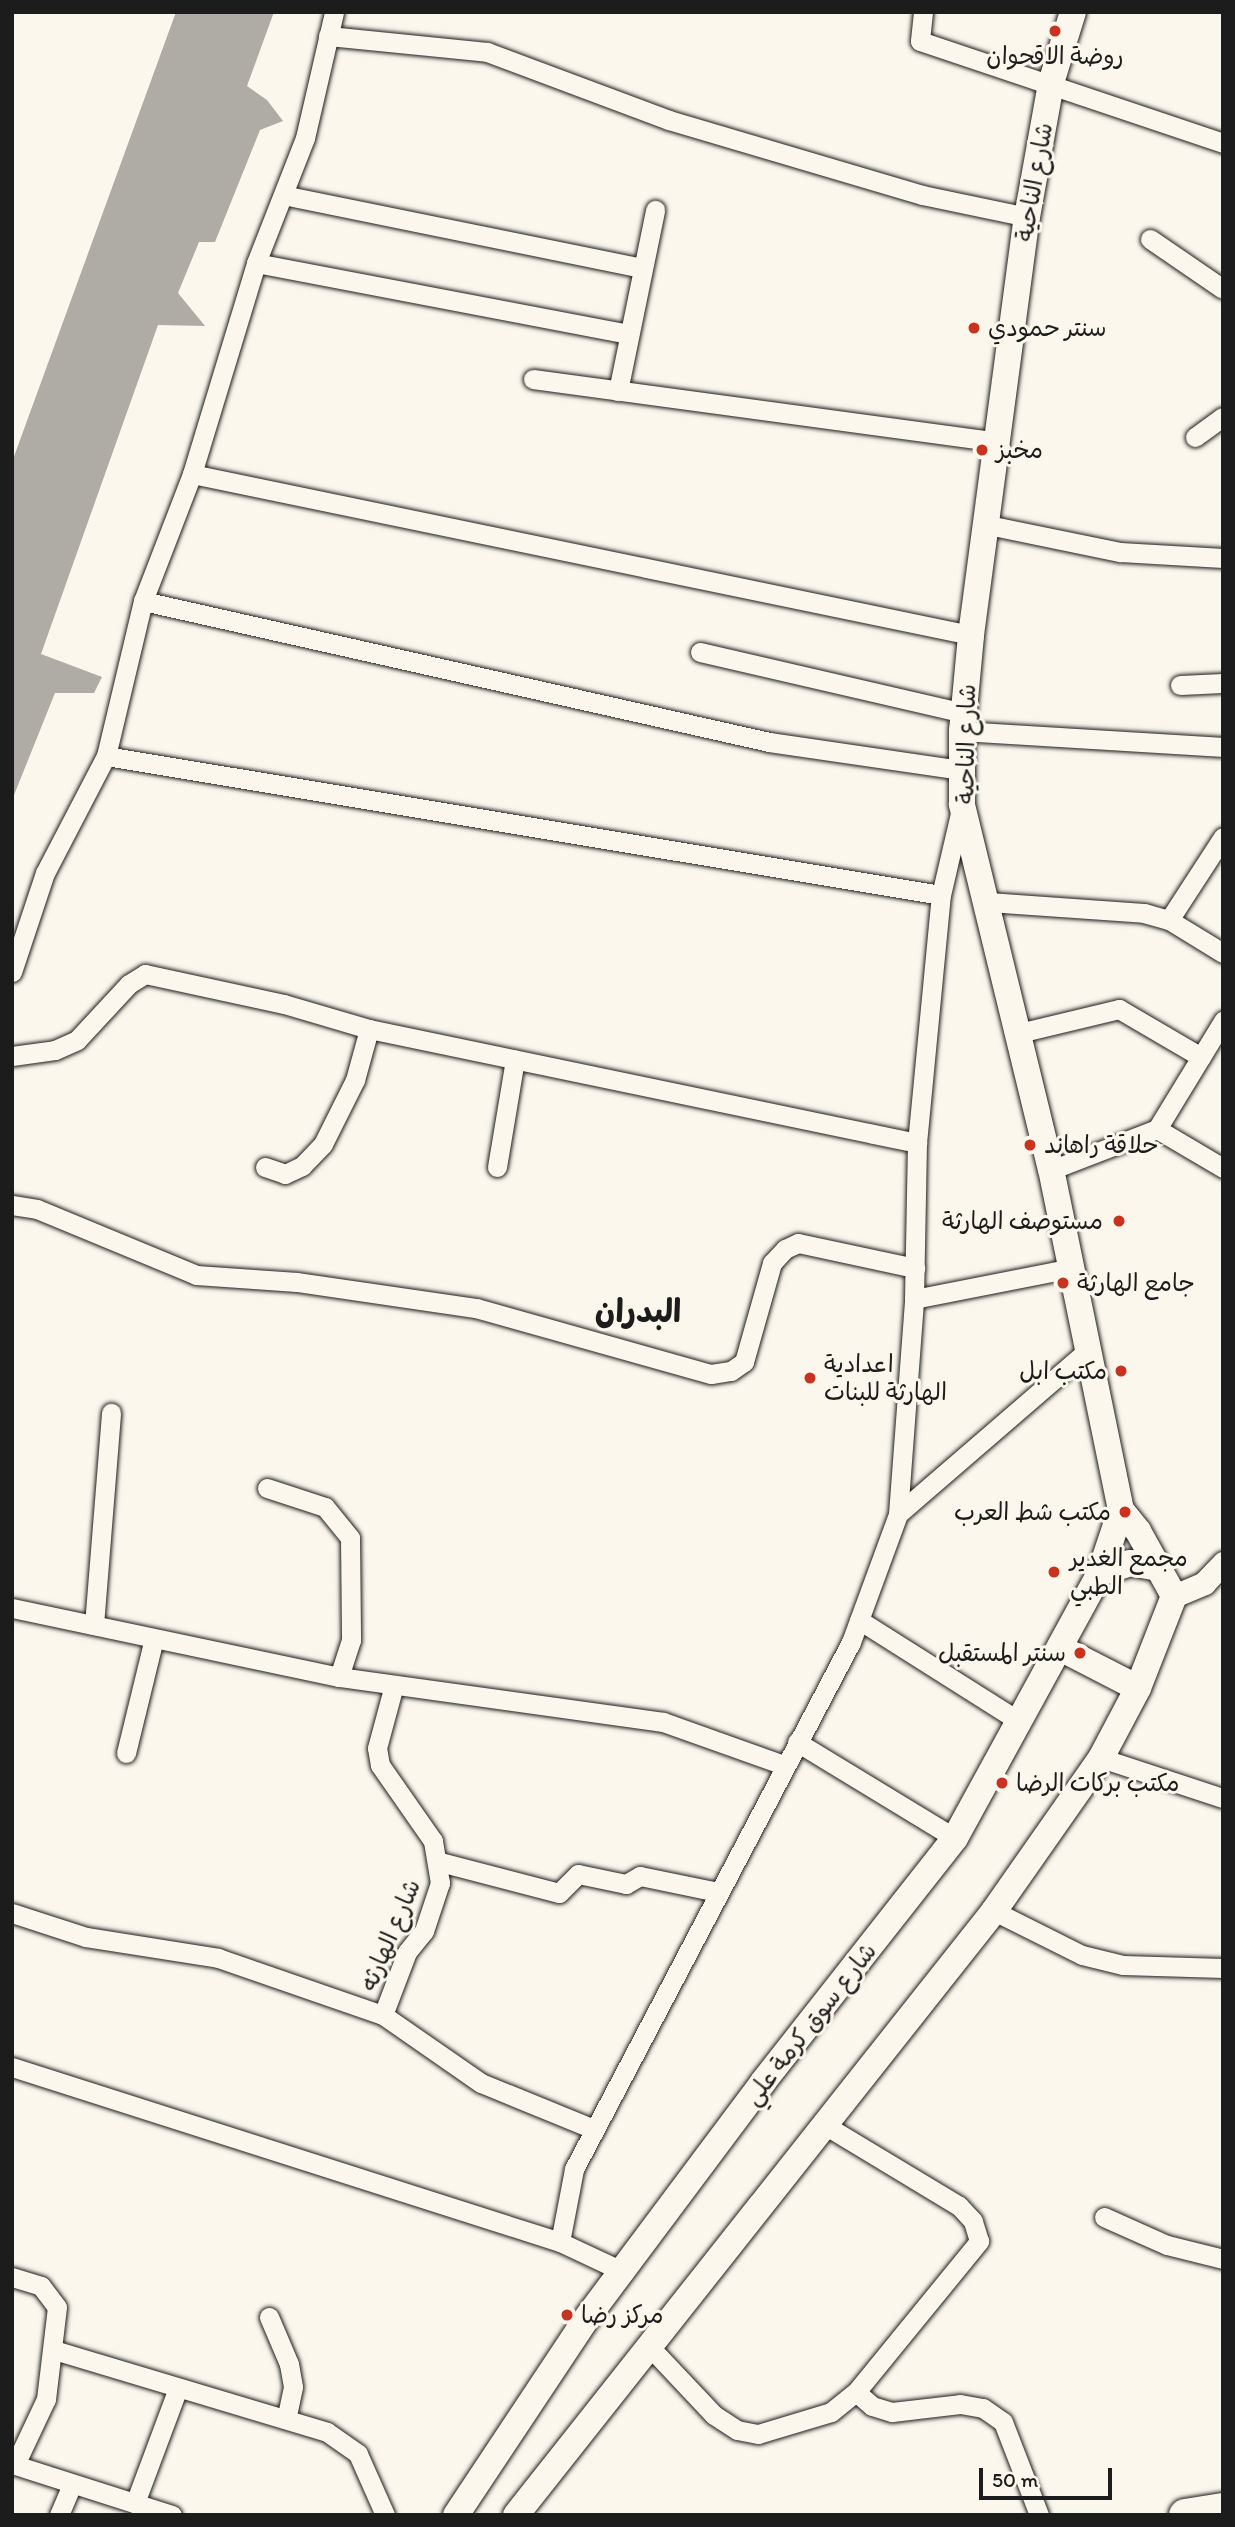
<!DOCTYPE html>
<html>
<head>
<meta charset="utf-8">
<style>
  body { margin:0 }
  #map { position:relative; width:1235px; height:2527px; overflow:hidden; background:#fbf7ec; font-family:Itim,"Playpen Sans Arabic",sans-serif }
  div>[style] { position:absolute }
  .water>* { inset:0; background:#afaca5 }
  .roads { filter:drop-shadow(0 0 2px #1c1c1c) drop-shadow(0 0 2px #1c1c1c) }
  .minor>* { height:19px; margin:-9.5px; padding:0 9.5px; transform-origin:9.5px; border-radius:9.5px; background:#fbf7ec }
  .tertiary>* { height:23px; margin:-11.5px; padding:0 11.5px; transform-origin:11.5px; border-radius:11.5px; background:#fbf7ec }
  .secondary>* { height:26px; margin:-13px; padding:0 13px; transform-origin:13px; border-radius:13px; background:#fbf7ec }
  .trunk>* { height:32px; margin:-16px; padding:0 16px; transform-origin:16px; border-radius:16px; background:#fbf7ec }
  .dots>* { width:19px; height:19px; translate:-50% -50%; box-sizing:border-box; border:4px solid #fbf7ec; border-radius:50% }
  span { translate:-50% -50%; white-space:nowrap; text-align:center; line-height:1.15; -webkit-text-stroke:6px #fbf7ec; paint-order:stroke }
  .poi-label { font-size:24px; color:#1c1c1c }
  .left { translate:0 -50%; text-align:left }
  .right { translate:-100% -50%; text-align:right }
  .street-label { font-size:24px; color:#1c1c1c }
  .district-label { font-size:32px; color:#1c1c1c; font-weight:700 }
  .frame { position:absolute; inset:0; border:14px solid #1c1c1c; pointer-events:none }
  .scale { position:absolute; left:979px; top:2468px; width:133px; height:32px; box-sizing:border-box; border:4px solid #1c1c1c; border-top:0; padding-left:9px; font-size:21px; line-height:24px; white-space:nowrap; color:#1c1c1c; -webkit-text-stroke:5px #fbf7ec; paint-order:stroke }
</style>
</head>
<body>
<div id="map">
  <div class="water">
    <div style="clip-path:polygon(176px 12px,274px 12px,247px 86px,267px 100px,283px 121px,260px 130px,215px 242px,199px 242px,178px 293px,205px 326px,158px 325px,41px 654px,102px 677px,94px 693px,55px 693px,12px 800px,12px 462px)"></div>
  </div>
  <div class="roads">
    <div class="minor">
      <div style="left:923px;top:12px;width:29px;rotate:96deg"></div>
      <div style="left:920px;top:41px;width:320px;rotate:18.6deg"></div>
      <div style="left:328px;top:36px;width:160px;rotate:5.7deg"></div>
      <div style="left:487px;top:52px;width:194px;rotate:20.5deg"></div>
      <div style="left:669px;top:120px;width:264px;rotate:16.5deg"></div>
      <div style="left:922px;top:195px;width:107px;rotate:11.8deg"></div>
      <div style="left:283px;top:195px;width:367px;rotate:11.5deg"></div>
      <div style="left:1150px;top:239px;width:88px;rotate:34.4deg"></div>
      <div style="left:256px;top:263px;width:380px;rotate:10.8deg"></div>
      <div style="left:533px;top:379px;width:468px;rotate:7.7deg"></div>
      <div style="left:618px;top:391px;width:185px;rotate:-78.4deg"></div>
      <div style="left:1195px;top:437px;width:34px;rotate:-36deg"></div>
      <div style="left:192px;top:474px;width:220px;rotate:-73.1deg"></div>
      <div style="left:256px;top:263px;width:134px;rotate:-68.6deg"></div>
      <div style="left:305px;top:138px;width:129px;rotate:-77deg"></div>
      <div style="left:988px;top:525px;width:135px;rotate:11.6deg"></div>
      <div style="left:1120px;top:552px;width:103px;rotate:3.3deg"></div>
      <div style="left:143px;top:601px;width:642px;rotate:12.69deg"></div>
      <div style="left:769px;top:742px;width:195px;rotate:8.3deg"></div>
      <div style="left:700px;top:652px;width:271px;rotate:13deg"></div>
      <div style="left:1180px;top:685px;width:43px;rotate:-2.7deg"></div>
      <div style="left:962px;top:731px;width:261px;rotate:3.5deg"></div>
      <div style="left:106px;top:756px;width:846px;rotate:9.45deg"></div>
      <div style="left:988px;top:902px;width:156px;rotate:4deg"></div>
      <div style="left:1144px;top:913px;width:26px;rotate:16deg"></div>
      <div style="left:1169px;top:920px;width:99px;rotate:-57deg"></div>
      <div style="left:1169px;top:920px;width:63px;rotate:31.4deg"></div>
      <div style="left:12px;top:972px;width:104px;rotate:-71.6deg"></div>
      <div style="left:45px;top:873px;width:132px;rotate:-62.5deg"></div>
      <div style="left:106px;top:756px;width:159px;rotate:-76.6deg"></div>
      <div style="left:143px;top:601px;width:136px;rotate:-68.9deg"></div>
      <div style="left:192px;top:474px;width:795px;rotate:11.68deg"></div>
      <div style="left:1019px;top:1033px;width:103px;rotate:-13.5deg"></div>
      <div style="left:1119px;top:1009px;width:95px;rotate:30.3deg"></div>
      <div style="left:12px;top:1056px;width:43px;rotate:-7.9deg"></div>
      <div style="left:55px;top:1050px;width:24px;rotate:-24deg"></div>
      <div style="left:77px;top:1040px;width:76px;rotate:-47.1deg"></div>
      <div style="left:129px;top:984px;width:19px;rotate:-32deg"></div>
      <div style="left:145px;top:974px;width:142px;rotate:12.2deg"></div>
      <div style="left:284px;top:1004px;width:89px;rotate:16.4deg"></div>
      <div style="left:369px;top:1029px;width:560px;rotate:11.75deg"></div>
      <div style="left:1157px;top:1129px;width:127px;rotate:-58.6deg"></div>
      <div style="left:265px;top:1167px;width:21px;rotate:19deg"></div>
      <div style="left:285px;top:1174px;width:19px;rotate:-25deg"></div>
      <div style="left:302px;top:1166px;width:30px;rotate:-46deg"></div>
      <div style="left:323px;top:1144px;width:72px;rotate:-63.4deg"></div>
      <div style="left:355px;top:1080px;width:53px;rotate:-74.6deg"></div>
      <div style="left:497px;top:1167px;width:109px;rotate:-80.5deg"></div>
      <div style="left:1051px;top:1170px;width:114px;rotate:-21.1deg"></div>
      <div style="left:1157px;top:1129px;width:77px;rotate:30.6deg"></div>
      <div style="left:12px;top:1205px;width:25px;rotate:9deg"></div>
      <div style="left:37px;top:1209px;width:172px;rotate:22.5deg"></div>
      <div style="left:196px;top:1275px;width:101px;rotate:4deg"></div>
      <div style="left:297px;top:1282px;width:181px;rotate:8.3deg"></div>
      <div style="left:476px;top:1308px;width:244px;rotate:15.7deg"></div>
      <div style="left:711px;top:1374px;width:20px;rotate:-9deg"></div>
      <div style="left:731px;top:1371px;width:16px;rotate:-35deg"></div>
      <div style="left:744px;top:1362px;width:103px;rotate:-74.2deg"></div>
      <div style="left:772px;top:1263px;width:19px;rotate:-47deg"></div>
      <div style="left:785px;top:1249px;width:14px;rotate:-25deg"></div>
      <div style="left:798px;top:1243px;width:120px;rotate:12.1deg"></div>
      <div style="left:914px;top:1299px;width:161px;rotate:-11.1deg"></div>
      <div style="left:267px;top:1488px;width:61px;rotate:18.1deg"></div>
      <div style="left:325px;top:1507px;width:40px;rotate:51deg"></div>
      <div style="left:350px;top:1538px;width:102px;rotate:89.4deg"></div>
      <div style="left:351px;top:1640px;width:39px;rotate:108deg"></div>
      <div style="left:898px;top:1514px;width:252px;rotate:-40.8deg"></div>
      <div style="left:12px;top:1608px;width:334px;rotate:11.9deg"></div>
      <div style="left:339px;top:1677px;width:327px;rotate:7.9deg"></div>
      <div style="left:663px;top:1722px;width:128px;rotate:19.6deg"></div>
      <div style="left:859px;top:1620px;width:189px;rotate:32.3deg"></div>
      <div style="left:94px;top:1625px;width:213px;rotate:-85.4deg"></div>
      <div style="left:797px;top:1742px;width:185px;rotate:31.3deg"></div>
      <div style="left:126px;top:1753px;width:118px;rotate:-76.3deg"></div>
      <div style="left:1101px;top:1758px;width:128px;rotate:18.2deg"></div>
      <div style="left:440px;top:1862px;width:123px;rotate:14.6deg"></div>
      <div style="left:559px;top:1893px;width:27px;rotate:-45deg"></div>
      <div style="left:578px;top:1874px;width:49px;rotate:11.8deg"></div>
      <div style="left:626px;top:1884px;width:16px;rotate:-30deg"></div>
      <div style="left:640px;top:1876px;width:80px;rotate:11.6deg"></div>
      <div style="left:994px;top:1911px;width:98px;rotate:26.6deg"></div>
      <div style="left:1082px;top:1955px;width:42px;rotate:13.7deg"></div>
      <div style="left:1123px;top:1965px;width:100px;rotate:1.7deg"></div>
      <div style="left:12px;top:1913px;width:78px;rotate:18deg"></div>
      <div style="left:86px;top:1937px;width:134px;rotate:9deg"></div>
      <div style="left:218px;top:1958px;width:175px;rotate:19.1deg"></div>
      <div style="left:383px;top:2015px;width:119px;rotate:34.8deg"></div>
      <div style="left:481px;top:2083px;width:122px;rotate:22.2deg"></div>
      <div style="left:383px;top:2015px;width:67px;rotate:-69.1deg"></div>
      <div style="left:407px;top:1952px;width:27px;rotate:-51deg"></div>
      <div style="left:424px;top:1931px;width:51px;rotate:-71.6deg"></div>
      <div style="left:440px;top:1883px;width:43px;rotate:-99.5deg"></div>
      <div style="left:433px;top:1841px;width:93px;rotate:-124.9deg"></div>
      <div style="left:380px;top:1765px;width:17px;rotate:-100deg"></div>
      <div style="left:377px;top:1748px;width:65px;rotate:-74.9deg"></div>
      <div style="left:12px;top:2067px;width:575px;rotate:17.71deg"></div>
      <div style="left:560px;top:2242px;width:71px;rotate:25.1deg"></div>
      <div style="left:1104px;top:2217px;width:69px;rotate:24deg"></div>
      <div style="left:1167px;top:2245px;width:58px;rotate:14deg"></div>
      <div style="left:560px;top:2242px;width:74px;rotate:-79.1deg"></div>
      <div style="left:574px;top:2169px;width:595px;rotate:-62.27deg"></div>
      <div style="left:851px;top:1642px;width:136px;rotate:-69.8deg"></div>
      <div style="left:898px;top:1514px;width:216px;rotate:-85.7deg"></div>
      <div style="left:914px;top:1299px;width:156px;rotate:-88.9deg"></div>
      <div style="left:917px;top:1143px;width:249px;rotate:-84.5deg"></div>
      <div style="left:941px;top:895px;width:88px;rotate:-76.9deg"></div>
      <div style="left:12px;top:2277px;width:30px;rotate:17deg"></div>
      <div style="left:41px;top:2286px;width:26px;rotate:53deg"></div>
      <div style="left:57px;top:2307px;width:93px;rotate:96.8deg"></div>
      <div style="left:46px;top:2399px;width:73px;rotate:115.2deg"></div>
      <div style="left:269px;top:2317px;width:51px;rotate:66.9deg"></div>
      <div style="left:289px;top:2364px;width:23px;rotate:80deg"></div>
      <div style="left:293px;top:2387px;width:33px;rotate:102deg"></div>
      <div style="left:648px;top:2345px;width:96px;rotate:46.7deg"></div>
      <div style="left:714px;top:2415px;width:27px;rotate:33deg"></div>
      <div style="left:737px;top:2430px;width:21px;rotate:11deg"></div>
      <div style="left:758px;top:2434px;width:76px;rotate:-16.8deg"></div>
      <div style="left:831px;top:2412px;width:32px;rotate:-39deg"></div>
      <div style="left:856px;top:2392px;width:195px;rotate:-50.8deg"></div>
      <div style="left:979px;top:2241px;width:21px;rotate:-107deg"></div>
      <div style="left:973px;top:2221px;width:21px;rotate:-133deg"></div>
      <div style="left:959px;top:2206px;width:159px;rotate:-148.9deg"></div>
      <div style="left:54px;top:2350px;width:285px;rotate:16.7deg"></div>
      <div style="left:327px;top:2432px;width:38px;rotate:35deg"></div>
      <div style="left:358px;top:2454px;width:67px;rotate:66.1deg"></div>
      <div style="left:856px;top:2392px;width:21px;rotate:41deg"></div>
      <div style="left:872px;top:2406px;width:21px;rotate:17deg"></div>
      <div style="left:892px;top:2412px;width:68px;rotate:-6.7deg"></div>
      <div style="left:960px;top:2404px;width:23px;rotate:10deg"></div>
      <div style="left:983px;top:2408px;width:24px;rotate:35deg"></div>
      <div style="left:1003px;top:2422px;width:100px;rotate:68.8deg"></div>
      <div style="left:12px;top:2464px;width:168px;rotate:17.7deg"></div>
      <div style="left:135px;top:2503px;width:123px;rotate:-69.5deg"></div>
      <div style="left:59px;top:2515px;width:33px;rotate:-67deg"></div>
    </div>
    <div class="tertiary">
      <div style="left:1174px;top:1596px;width:33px;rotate:-23deg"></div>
      <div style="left:1204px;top:1583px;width:28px;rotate:-46deg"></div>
    </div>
    <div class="secondary">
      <div style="left:1100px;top:1573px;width:32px;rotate:-18deg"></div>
      <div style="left:1130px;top:1563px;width:29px;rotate:10deg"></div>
      <div style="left:1062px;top:1649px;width:85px;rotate:27.2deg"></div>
      <div style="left:456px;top:2515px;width:240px;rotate:-56.4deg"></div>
      <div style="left:589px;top:2315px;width:291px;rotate:-53.2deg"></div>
      <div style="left:763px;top:2082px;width:310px;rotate:-51.8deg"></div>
      <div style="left:955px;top:1838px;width:302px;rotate:-61.3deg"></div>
      <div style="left:1100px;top:1573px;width:66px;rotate:-71.6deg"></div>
      <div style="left:1121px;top:1510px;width:347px;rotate:-101.6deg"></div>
      <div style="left:1051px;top:1170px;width:377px;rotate:-103.7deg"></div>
      <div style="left:962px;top:804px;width:73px;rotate:-90deg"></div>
      <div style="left:962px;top:731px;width:96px;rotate:-84.6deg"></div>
      <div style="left:971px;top:635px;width:422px;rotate:-82.4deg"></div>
      <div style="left:1027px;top:217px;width:136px;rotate:-79.8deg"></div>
      <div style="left:1051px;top:83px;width:74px;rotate:-72.8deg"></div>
      <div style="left:516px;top:2515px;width:770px;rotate:-51.64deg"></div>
      <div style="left:994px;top:1911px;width:187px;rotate:-55deg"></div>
      <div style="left:1101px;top:1758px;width:79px;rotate:-62.1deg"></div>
      <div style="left:1138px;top:1688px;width:99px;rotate:-68.6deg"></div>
      <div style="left:1174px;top:1596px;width:74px;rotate:-119deg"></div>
      <div style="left:1138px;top:1531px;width:27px;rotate:-129deg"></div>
    </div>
    <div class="trunk">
      <div style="left:1185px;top:2515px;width:38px;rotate:-9deg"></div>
    </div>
  </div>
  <div class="dots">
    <div style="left:1055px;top:31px;background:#c8321e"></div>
    <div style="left:974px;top:328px;background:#c8321e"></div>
    <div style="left:982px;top:450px;background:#c8321e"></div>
    <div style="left:1030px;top:1145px;background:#c8321e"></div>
    <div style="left:1119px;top:1221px;background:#c8321e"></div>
    <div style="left:1063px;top:1283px;background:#c8321e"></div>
    <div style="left:1121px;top:1371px;background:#c8321e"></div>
    <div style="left:810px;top:1378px;background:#c8321e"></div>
    <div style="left:1125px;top:1512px;background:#c8321e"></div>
    <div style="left:1054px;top:1572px;background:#c8321e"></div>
    <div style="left:1080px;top:1653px;background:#c8321e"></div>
    <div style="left:1002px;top:1783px;background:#c8321e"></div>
    <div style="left:567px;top:2315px;background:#c8321e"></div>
  </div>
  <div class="poi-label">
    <span style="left:1055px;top:56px">روضة الاقحوان</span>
    <span class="left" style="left:988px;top:328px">سنتر حمودي</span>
    <span class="left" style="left:996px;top:450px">مخبز</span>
    <span class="left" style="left:1044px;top:1145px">حلاقة راهاند</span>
    <span class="right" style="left:1103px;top:1221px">مستوصف الهارثة</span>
    <span class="left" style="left:1077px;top:1283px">جامع الهارثة</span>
    <span class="left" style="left:824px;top:1378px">اعدادية<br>الهارثة للبنات</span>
    <span class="right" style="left:1107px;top:1371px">مكتب ابل</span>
    <span class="right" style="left:1111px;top:1512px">مكتب شط العرب</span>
    <span class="left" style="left:1070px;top:1572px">مجمع الغدير<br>الطبي</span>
    <span class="right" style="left:1066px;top:1653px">سنتر المستقبل</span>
    <span class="left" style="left:1016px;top:1783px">مكتب بركات الرضا</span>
    <span class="left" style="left:581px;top:2315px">مركز رضا</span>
  </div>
  <div class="street-label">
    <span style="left:1034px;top:182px;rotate:-80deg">شارع الناحية</span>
    <span style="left:966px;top:744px;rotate:-89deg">شارع الناحية</span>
    <span style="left:390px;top:1935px;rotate:-67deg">شارع الهارثه</span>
    <span style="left:810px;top:2024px;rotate:-52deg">شارع سوق كرمة علي</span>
  </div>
  <div class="district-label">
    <span style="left:638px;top:1311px">البدران</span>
  </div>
  <div class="frame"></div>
  <div class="scale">50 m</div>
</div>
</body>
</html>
